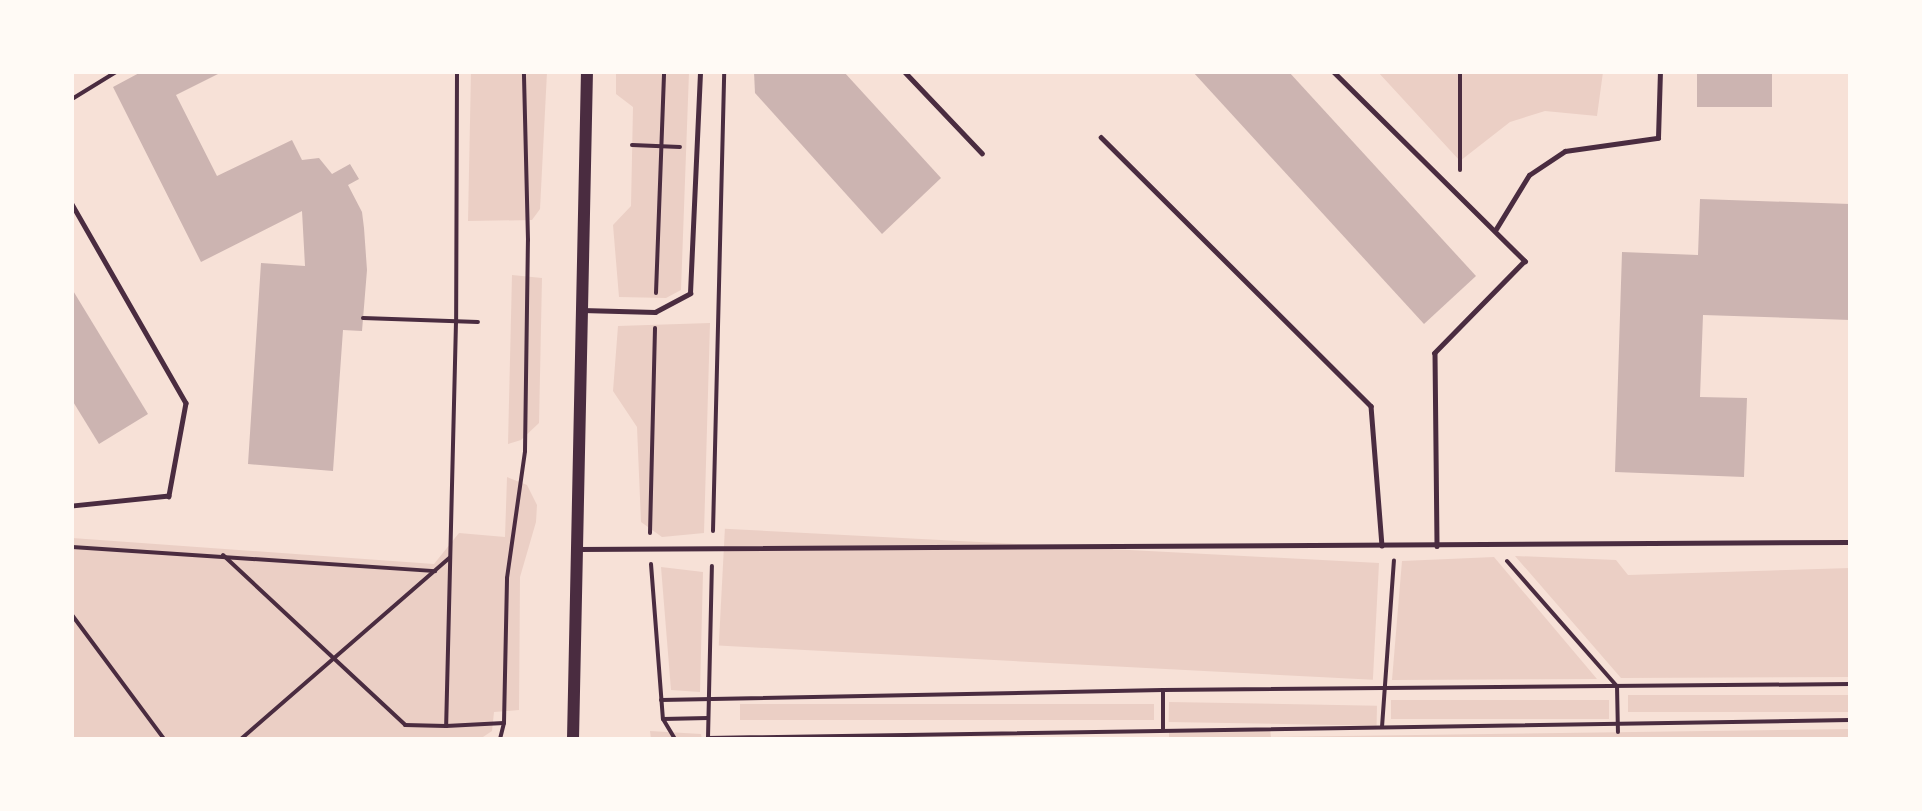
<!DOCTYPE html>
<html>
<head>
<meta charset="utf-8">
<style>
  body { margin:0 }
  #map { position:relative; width:1922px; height:811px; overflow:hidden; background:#f7e1d7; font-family:"Noto Sans",sans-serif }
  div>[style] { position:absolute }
  .green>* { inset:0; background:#ebcfc5; transform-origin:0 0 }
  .building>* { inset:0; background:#ccb4b1; transform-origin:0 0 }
  .path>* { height:4px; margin:-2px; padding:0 2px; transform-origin:2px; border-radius:2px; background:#4a2c40 }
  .service>* { height:4.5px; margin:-2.25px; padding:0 2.25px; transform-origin:2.25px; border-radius:2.25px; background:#4a2c40 }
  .secondary>* { height:12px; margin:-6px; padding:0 6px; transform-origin:6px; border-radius:6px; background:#4a2c40 }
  span { translate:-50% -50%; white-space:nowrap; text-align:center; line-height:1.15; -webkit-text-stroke:5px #fffaf5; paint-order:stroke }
  .frame { position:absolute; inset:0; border:74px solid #fffaf5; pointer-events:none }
</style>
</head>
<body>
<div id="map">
  <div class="green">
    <div style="clip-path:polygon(471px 72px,547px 72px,540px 209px,532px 220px,468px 221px)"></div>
    <div style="clip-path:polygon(616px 72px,689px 72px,681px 290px,666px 298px,619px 297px,613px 225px,631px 206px,633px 107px,616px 94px)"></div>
    <div style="clip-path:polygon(1378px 72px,1603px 72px,1597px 116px,1545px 111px,1510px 122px,1460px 161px)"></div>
    <div style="clip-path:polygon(512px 275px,542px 278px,539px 423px,521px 440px,508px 444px)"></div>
    <div style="clip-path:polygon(710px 323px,704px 533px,662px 537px,641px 522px,637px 427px,613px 391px,618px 326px)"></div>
    <div style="clip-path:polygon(507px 477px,527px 485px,537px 505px,536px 522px,520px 577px,519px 710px,494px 712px,492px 731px,480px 739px,72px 739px,72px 538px,434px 564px,459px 533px,505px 537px)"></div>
    <div style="clip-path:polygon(1515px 556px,1616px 560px,1628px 575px,1850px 568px,1850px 677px,1621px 678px)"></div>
    <div style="clip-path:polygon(1494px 557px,1597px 679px,1392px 680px,1402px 561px)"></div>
    <div style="left:1379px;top:563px;width:117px;height:655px;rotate:93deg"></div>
    <div style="clip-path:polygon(661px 567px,703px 572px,700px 692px,671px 690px)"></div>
    <div style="left:1850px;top:695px;width:17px;height:222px;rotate:90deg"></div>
    <div style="left:1391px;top:700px;width:218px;height:19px"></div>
    <div style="left:1169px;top:702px;width:208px;height:20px;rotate:1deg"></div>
    <div style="left:740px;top:704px;width:414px;height:16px"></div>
    <div style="clip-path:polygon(1270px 729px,1271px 737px,1850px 729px,1850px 739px,1149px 739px,1169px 739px,1169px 730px)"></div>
    <div style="clip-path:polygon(650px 731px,701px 734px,702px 739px,651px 739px)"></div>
  </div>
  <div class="building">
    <div style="clip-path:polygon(141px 72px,222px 72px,176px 95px,217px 176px,292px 140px,302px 160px,319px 158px,332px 174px,350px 164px,359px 179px,348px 185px,362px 212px,364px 228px,367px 270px,362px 331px,343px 330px,333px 471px,248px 464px,261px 263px,305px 266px,302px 211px,201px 262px,113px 87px)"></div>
    <div style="clip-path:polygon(754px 72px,844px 72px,941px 178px,882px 234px,755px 93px)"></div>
    <div style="clip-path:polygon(1193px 72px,1289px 72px,1476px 276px,1424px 324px)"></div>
    <div style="left:1697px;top:72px;width:75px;height:35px"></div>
    <div style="clip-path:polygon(1700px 199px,1850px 204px,1850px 320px,1703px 315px,1700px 397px,1747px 398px,1744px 477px,1615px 472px,1622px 252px,1698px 255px)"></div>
    <div style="clip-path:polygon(72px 289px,148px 414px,99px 444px,72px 400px)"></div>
  </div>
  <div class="path">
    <div style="left:457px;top:72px;width:250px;rotate:90.2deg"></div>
    <div style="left:456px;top:322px;width:404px;rotate:91.4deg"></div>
    <div style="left:446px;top:726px;width:58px;rotate:-3deg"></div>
    <div style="left:72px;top:99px;width:52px;rotate:-31.5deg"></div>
    <div style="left:632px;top:145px;width:48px;rotate:2.4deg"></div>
    <div style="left:1460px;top:170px;width:98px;rotate:-90deg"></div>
    <div style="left:656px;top:293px;width:221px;rotate:-87.9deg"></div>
    <div style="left:363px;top:318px;width:115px;rotate:2deg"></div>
    <div style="left:713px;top:531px;width:459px;rotate:-88.6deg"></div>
    <div style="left:650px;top:533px;width:205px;rotate:-88.6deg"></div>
    <div style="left:72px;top:547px;width:364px;rotate:3.8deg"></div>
    <div style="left:223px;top:555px;width:249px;rotate:43deg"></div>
    <div style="left:405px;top:725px;width:41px;rotate:1.4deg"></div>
    <div style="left:1507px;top:561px;width:167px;rotate:48.7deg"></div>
    <div style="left:1617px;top:686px;width:46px;rotate:88.8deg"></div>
    <div style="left:651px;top:564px;width:155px;rotate:85.6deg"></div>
    <div style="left:663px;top:719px;width:23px;rotate:59deg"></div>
    <div style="left:72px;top:615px;width:154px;rotate:53.4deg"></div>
    <div style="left:1163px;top:690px;width:40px;rotate:90deg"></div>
    <div style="left:661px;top:700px;width:502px;rotate:-1.14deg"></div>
    <div style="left:1163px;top:690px;width:687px;rotate:-0.5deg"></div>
    <div style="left:663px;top:719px;width:45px;rotate:-1.3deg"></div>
    <div style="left:1382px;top:727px;width:167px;rotate:-85.9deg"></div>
    <div style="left:708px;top:738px;width:1142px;rotate:-0.9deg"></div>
    <div style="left:708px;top:738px;width:172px;rotate:-88.7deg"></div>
    <div style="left:241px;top:739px;width:276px;rotate:-41deg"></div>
    <div style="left:500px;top:739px;width:16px;rotate:-76deg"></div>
    <div style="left:504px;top:723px;width:145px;rotate:-88.8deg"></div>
    <div style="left:507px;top:578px;width:128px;rotate:-81.9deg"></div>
    <div style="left:525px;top:451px;width:211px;rotate:-89.2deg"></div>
    <div style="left:528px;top:240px;width:168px;rotate:-91.4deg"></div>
  </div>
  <div class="service">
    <div style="left:905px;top:72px;width:112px;rotate:46.5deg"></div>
    <div style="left:1334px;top:72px;width:269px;rotate:44.7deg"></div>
    <div style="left:1525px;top:261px;width:129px;rotate:134.4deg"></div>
    <div style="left:1435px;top:353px;width:193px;rotate:89.4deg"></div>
    <div style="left:1101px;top:137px;width:381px;rotate:44.9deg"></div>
    <div style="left:1371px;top:406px;width:140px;rotate:85.5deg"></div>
    <div style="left:72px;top:204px;width:229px;rotate:60.2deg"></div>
    <div style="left:186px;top:403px;width:95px;rotate:100.4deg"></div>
    <div style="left:169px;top:496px;width:98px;rotate:174.1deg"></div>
    <div style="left:1496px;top:229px;width:63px;rotate:-58.6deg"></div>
    <div style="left:1529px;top:175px;width:43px;rotate:-33.7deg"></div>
    <div style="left:1565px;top:151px;width:94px;rotate:-8deg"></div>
    <div style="left:1658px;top:138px;width:66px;rotate:-88.3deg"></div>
    <div style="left:582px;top:310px;width:73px;rotate:1.6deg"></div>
    <div style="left:655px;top:312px;width:40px;rotate:-28deg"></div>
    <div style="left:690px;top:293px;width:221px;rotate:-87.4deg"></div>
    <div style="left:578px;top:549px;width:1272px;rotate:-0.32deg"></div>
  </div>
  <div class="secondary">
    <div style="left:573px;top:739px;width:667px;rotate:-88.8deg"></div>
  </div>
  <div class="frame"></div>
</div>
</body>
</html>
